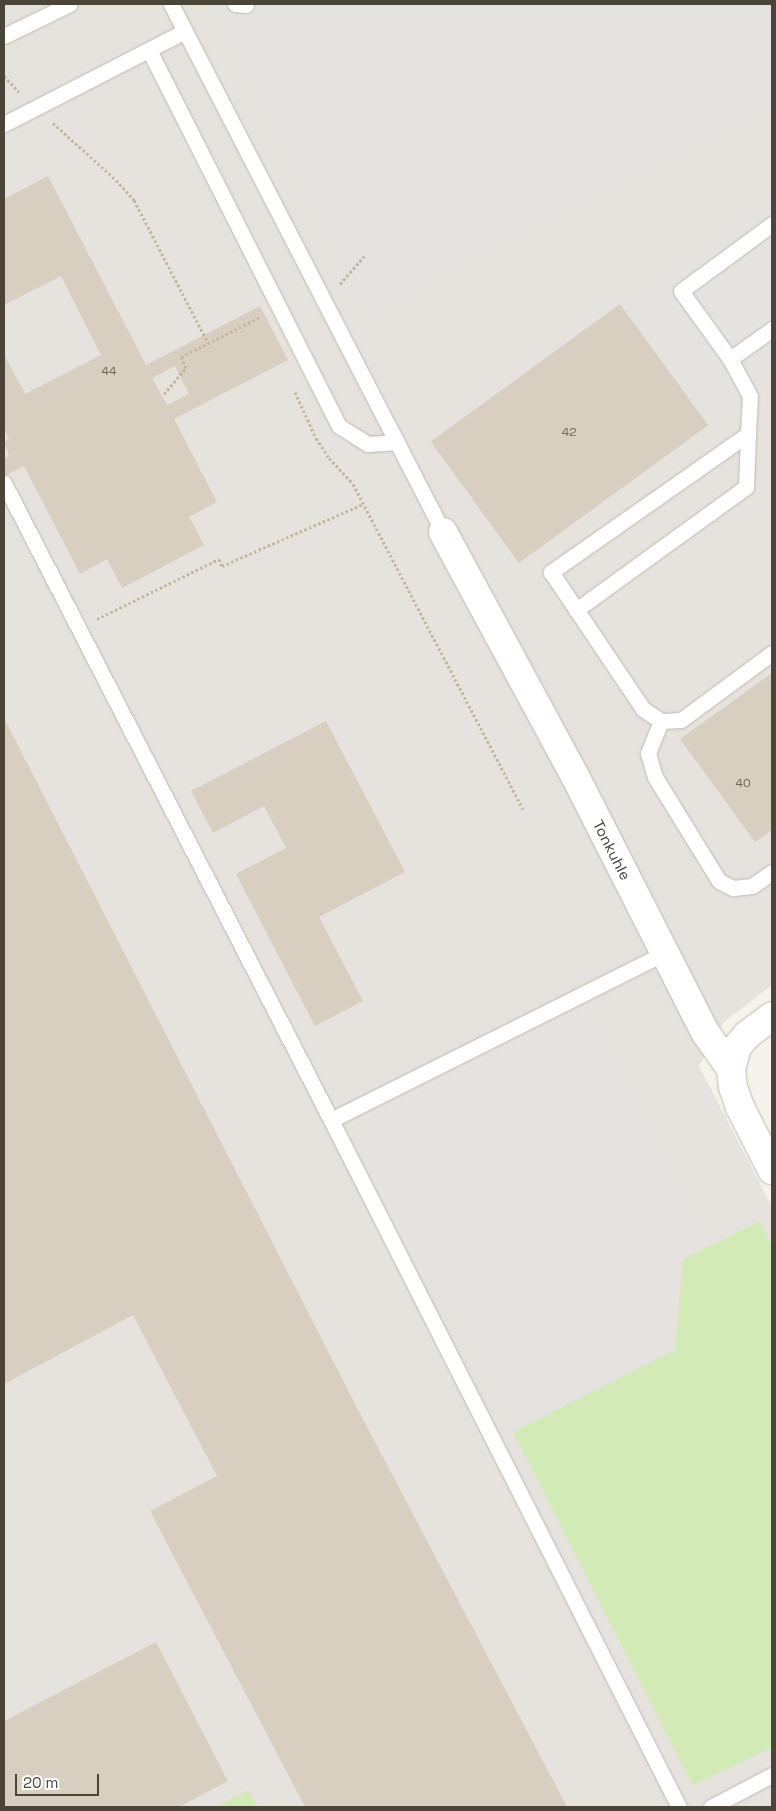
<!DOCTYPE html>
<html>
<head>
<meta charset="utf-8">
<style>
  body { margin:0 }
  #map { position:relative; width:776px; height:1811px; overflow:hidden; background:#f6f3ec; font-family:"Space Grotesk",sans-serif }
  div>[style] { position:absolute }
  .industrial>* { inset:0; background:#e6e2dd }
  .green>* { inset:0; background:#d2eab5 }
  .parking>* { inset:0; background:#e5e3e0 }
  .building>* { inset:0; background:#d8cfc1; transform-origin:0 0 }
  .path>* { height:3px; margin-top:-1.5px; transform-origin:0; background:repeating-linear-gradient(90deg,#c4b79f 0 2.5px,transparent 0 5px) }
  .roads { filter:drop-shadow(0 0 1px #c2bbae) drop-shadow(0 0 1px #c2bbae) }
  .service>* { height:15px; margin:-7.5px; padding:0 7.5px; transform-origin:7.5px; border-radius:7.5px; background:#fff }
  .minor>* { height:28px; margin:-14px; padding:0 14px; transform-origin:14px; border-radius:14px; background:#fff }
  span { translate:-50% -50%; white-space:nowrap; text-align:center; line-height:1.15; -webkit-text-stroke:5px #fff; paint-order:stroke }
  .number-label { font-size:12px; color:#6e675b }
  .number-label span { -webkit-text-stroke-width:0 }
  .street-label { font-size:15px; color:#4b4439 }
  .frame { position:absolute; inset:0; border:5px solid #4b4439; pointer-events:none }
  .scale { position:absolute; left:15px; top:1774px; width:84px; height:22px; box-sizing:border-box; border:2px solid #4b4439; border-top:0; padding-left:6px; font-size:15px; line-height:18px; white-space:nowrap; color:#4b4439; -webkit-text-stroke:4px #fff; paint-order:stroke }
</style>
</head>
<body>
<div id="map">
  <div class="industrial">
    <div style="clip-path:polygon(4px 4px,772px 4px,772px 985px,724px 1022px,699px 1066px,772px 1207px,772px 1807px,4px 1807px)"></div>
  </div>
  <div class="green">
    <div style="clip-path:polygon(759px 1221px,772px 1246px,772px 1747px,693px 1785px,513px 1432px,675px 1350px,683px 1260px)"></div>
    <div style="clip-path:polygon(248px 1790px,258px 1807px,215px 1807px)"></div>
  </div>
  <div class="parking">
    <div style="clip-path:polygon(208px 4px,772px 4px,772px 111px,364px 318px)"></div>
    <div style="clip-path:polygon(772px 192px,772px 374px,708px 425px,620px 304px)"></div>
    <div style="clip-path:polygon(591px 1006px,709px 1240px,677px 1257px,667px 1349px,513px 1427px,360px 1138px,366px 1123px)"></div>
  </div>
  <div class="building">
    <div style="clip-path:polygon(evenodd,48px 176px,146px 365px,260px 306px,288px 360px,174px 419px,217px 502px,189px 517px,204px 545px,122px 588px,107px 559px,80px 574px,24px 466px,4px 476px,4px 459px,9px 456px,4px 441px,9px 439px,4px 428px,4px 354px,25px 394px,101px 355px,61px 276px,4px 305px,4px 199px,48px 176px,175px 366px,189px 394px,167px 405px,152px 378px,175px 366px)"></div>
    <div style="left:620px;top:304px;width:150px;height:234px;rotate:54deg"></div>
    <div style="clip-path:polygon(772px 673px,772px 830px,755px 842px,680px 739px)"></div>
    <div style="clip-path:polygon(4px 718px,355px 1404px,567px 1807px,305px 1807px,150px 1511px,217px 1476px,133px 1315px,4px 1384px)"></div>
    <div style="clip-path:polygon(326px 721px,405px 872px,319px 917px,363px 1001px,315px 1026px,236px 874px,286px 848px,264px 806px,213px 833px,191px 791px)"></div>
    <div style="clip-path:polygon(156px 1642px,228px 1781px,179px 1807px,4px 1807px,4px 1721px)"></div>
  </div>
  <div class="path">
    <div style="left:4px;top:76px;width:22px;rotate:47deg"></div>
    <div style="left:53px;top:123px;width:85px;rotate:42.1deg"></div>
    <div style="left:116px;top:180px;width:27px;rotate:48deg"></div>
    <div style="left:134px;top:200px;width:161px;rotate:62.6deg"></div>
    <div style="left:340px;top:284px;width:37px;rotate:-49deg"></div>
    <div style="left:295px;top:392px;width:51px;rotate:65.5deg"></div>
    <div style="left:316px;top:438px;width:24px;rotate:57deg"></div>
    <div style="left:329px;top:458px;width:35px;rotate:47deg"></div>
    <div style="left:353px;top:484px;width:367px;rotate:62.4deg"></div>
    <div style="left:164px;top:394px;width:34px;rotate:-50deg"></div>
    <div style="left:186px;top:368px;width:12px;rotate:-114deg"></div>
    <div style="left:181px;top:357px;width:89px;rotate:-26.9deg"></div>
    <div style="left:97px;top:619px;width:136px;rotate:-26.2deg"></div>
    <div style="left:219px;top:559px;width:8px;rotate:67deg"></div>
    <div style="left:222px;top:566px;width:154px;rotate:-23.7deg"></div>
  </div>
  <div class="roads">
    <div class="service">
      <div style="left:171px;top:4px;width:594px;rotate:62.74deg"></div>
      <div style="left:235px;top:4px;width:11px;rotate:5deg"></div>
      <div style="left:4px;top:36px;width:73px;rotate:-25.9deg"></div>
      <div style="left:149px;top:50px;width:421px;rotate:63.2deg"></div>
      <div style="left:339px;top:426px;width:34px;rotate:32deg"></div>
      <div style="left:368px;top:444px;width:29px;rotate:-4deg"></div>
      <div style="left:4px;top:124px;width:203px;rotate:-27.2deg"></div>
      <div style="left:772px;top:224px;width:113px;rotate:143.6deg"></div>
      <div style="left:681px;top:291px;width:84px;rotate:54.2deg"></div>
      <div style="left:730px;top:359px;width:52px;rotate:-35.5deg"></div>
      <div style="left:730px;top:359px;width:42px;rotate:61.6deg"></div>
      <div style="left:750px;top:396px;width:38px;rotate:93deg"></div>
      <div style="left:748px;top:434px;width:241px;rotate:145deg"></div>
      <div style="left:551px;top:572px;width:165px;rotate:56.1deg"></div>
      <div style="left:643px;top:709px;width:22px;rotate:34deg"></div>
      <div style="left:661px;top:721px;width:20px;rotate:-3deg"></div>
      <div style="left:681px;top:720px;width:113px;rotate:-36.4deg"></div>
      <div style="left:4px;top:483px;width:716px;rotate:62.83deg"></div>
      <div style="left:331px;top:1120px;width:770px;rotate:63.14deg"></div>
      <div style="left:576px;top:610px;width:210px;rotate:-35.9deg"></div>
      <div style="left:746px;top:487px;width:53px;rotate:-87.8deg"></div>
      <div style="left:661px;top:721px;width:35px;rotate:112deg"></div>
      <div style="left:648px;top:753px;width:25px;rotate:74deg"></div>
      <div style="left:655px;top:777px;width:122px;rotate:58.4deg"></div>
      <div style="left:719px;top:881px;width:16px;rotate:27deg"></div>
      <div style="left:733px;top:888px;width:19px;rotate:-6deg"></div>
      <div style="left:752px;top:886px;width:24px;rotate:-35deg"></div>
      <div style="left:331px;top:1120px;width:373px;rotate:-26.6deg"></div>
      <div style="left:711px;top:1807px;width:69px;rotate:-27.7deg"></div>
    </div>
    <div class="minor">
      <div style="left:443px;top:532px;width:280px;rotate:61.6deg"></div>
      <div style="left:576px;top:778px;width:285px;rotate:63.1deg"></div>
      <div style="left:705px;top:1032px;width:45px;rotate:54.9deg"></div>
      <div style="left:731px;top:1069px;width:18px;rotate:84deg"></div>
      <div style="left:733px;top:1087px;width:21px;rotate:71deg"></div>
      <div style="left:740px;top:1107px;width:71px;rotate:63.1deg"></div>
      <div style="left:731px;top:1069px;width:23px;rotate:-75deg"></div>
      <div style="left:737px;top:1047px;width:16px;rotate:-50deg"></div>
      <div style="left:747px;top:1035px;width:31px;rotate:-37deg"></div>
    </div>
  </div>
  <div class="number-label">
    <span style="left:109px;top:372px">44</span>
    <span style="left:569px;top:433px">42</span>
    <span style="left:743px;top:784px">40</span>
  </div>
  <div class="street-label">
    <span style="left:612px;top:850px;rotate:63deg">Tonkuhle</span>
  </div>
  <div class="frame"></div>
  <div class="scale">20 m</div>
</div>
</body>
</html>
